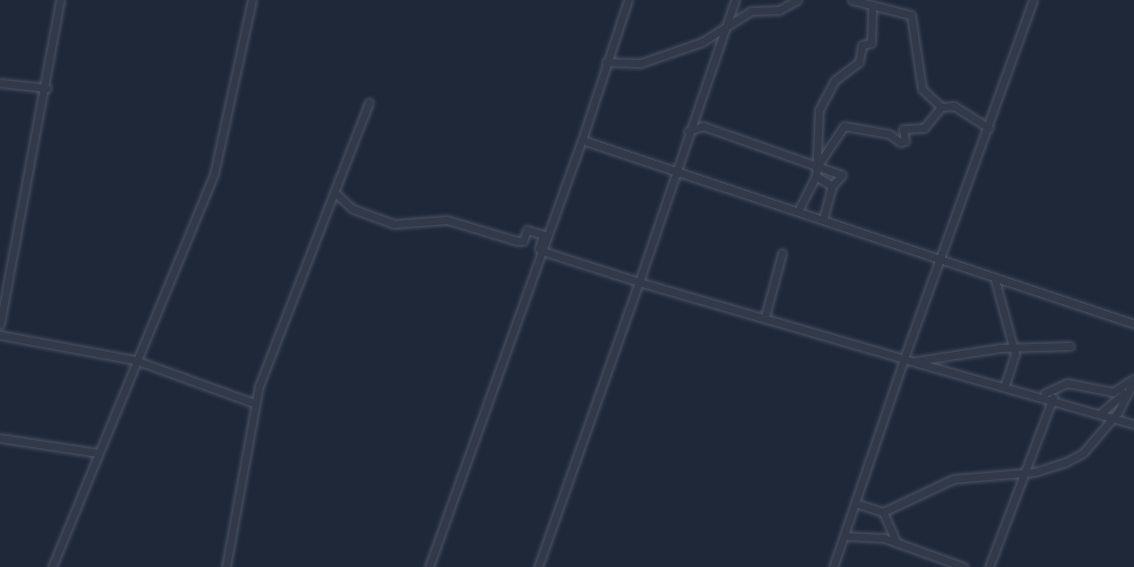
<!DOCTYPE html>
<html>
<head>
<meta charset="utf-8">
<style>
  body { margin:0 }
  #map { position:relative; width:1134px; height:567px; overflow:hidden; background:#1e2839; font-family:Cabin,sans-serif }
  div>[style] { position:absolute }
  .roads { filter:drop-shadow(0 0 2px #4c5565) drop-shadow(0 0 2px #4c5565) }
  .minor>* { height:7px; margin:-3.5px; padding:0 3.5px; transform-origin:3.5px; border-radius:3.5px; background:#323a4a }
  span { translate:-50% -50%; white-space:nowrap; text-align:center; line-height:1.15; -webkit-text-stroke:5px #181f2e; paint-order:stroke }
</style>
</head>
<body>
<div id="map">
  <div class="roads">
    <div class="minor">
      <div style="left:852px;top:0;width:61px;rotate:14.3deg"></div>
      <div style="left:911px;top:15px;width:75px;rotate:81.5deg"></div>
      <div style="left:922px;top:89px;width:26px;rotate:43deg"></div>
      <div style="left:1033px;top:0;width:381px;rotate:109.8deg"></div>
      <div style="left:904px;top:359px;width:239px;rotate:15.8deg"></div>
      <div style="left:606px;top:62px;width:35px;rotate:2deg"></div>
      <div style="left:641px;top:63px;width:65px;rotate:-19deg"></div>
      <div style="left:702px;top:42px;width:58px;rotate:-32.3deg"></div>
      <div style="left:751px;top:11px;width:28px;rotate:-2deg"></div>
      <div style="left:779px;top:10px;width:21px;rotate:-29deg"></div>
      <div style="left:0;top:83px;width:47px;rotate:6.1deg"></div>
      <div style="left:688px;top:131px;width:16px;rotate:-18deg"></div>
      <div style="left:703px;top:126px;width:147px;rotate:19.4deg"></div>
      <div style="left:842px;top:175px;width:15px;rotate:132deg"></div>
      <div style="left:832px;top:186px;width:35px;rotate:105deg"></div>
      <div style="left:582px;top:140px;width:147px;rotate:-71.8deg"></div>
      <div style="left:818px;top:165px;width:47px;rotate:-56.3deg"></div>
      <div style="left:844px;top:126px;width:46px;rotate:10.1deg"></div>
      <div style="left:889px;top:134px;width:14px;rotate:36deg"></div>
      <div style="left:900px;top:142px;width:5px;rotate:-11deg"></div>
      <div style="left:905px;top:141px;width:12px;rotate:-99deg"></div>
      <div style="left:903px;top:129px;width:21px;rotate:-3deg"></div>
      <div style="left:924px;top:128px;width:27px;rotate:-51deg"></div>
      <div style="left:941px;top:107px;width:13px;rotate:-4deg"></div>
      <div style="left:954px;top:106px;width:41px;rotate:32.2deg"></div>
      <div style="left:816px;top:176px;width:19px;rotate:32deg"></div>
      <div style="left:334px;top:192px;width:25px;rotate:42deg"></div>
      <div style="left:353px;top:209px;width:44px;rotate:20.1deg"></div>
      <div style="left:394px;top:224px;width:53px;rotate:-4.3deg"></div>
      <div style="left:447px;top:220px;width:73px;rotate:16.7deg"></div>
      <div style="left:517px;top:241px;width:6px"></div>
      <div style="left:523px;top:241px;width:12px;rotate:-70deg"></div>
      <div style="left:527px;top:230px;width:17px;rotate:17deg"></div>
      <div style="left:543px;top:235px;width:14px;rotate:107deg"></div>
      <div style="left:539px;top:248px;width:7px;rotate:34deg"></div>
      <div style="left:545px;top:252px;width:99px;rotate:17.7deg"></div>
      <div style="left:639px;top:282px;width:298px;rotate:-71.2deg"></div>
      <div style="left:798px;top:211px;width:39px;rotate:-63deg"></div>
      <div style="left:816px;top:176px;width:66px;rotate:-87.4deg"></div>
      <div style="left:819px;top:110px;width:34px;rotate:-62deg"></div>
      <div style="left:835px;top:80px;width:30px;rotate:-37deg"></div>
      <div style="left:859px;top:62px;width:17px;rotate:-80deg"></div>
      <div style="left:862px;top:45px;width:9px;rotate:-13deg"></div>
      <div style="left:871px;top:43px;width:36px;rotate:-88deg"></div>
      <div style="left:995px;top:280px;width:77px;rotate:74.9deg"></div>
      <div style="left:1015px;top:354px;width:33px;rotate:108deg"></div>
      <div style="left:765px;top:317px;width:66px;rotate:-75.1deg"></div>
      <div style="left:0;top:324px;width:330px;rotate:-79.5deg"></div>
      <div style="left:0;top:335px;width:137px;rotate:10.5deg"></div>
      <div style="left:135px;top:360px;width:127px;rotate:19.9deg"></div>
      <div style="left:916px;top:361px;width:85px;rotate:-8.8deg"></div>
      <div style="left:1000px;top:348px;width:70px;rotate:-1.6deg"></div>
      <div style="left:1045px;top:393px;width:24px;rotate:-24deg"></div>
      <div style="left:1067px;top:383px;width:47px;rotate:11.1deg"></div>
      <div style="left:1113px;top:392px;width:24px;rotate:-33deg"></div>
      <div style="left:1101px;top:413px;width:30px;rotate:-41deg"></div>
      <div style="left:0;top:438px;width:99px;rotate:8.7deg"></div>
      <div style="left:858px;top:504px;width:26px;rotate:18deg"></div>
      <div style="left:883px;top:512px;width:77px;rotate:-25.2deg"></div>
      <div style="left:953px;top:479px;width:82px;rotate:-4.9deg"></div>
      <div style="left:1035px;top:472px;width:33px;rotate:-18deg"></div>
      <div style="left:1066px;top:462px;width:19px;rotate:-28deg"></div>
      <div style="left:1083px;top:453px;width:54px;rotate:-49.5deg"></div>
      <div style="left:1118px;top:412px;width:36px;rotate:-63deg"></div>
      <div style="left:883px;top:512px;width:34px;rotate:66deg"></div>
      <div style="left:844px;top:536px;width:40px;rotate:2.9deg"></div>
      <div style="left:884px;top:538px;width:85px;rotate:19.9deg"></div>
      <div style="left:52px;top:567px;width:425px;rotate:-67.6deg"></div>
      <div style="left:214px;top:174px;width:178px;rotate:-77.7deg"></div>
      <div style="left:226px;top:567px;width:184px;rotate:-79.7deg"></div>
      <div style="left:259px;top:386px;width:304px;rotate:-68.8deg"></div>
      <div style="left:429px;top:567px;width:454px;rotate:-70.3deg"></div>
      <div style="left:582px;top:140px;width:582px;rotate:18.43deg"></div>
      <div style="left:538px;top:567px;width:302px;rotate:-70.5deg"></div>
      <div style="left:639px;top:282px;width:276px;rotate:16.2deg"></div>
      <div style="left:904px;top:359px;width:220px;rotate:108.8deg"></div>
      <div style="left:989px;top:567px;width:181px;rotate:-69.3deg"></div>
    </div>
  </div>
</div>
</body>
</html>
